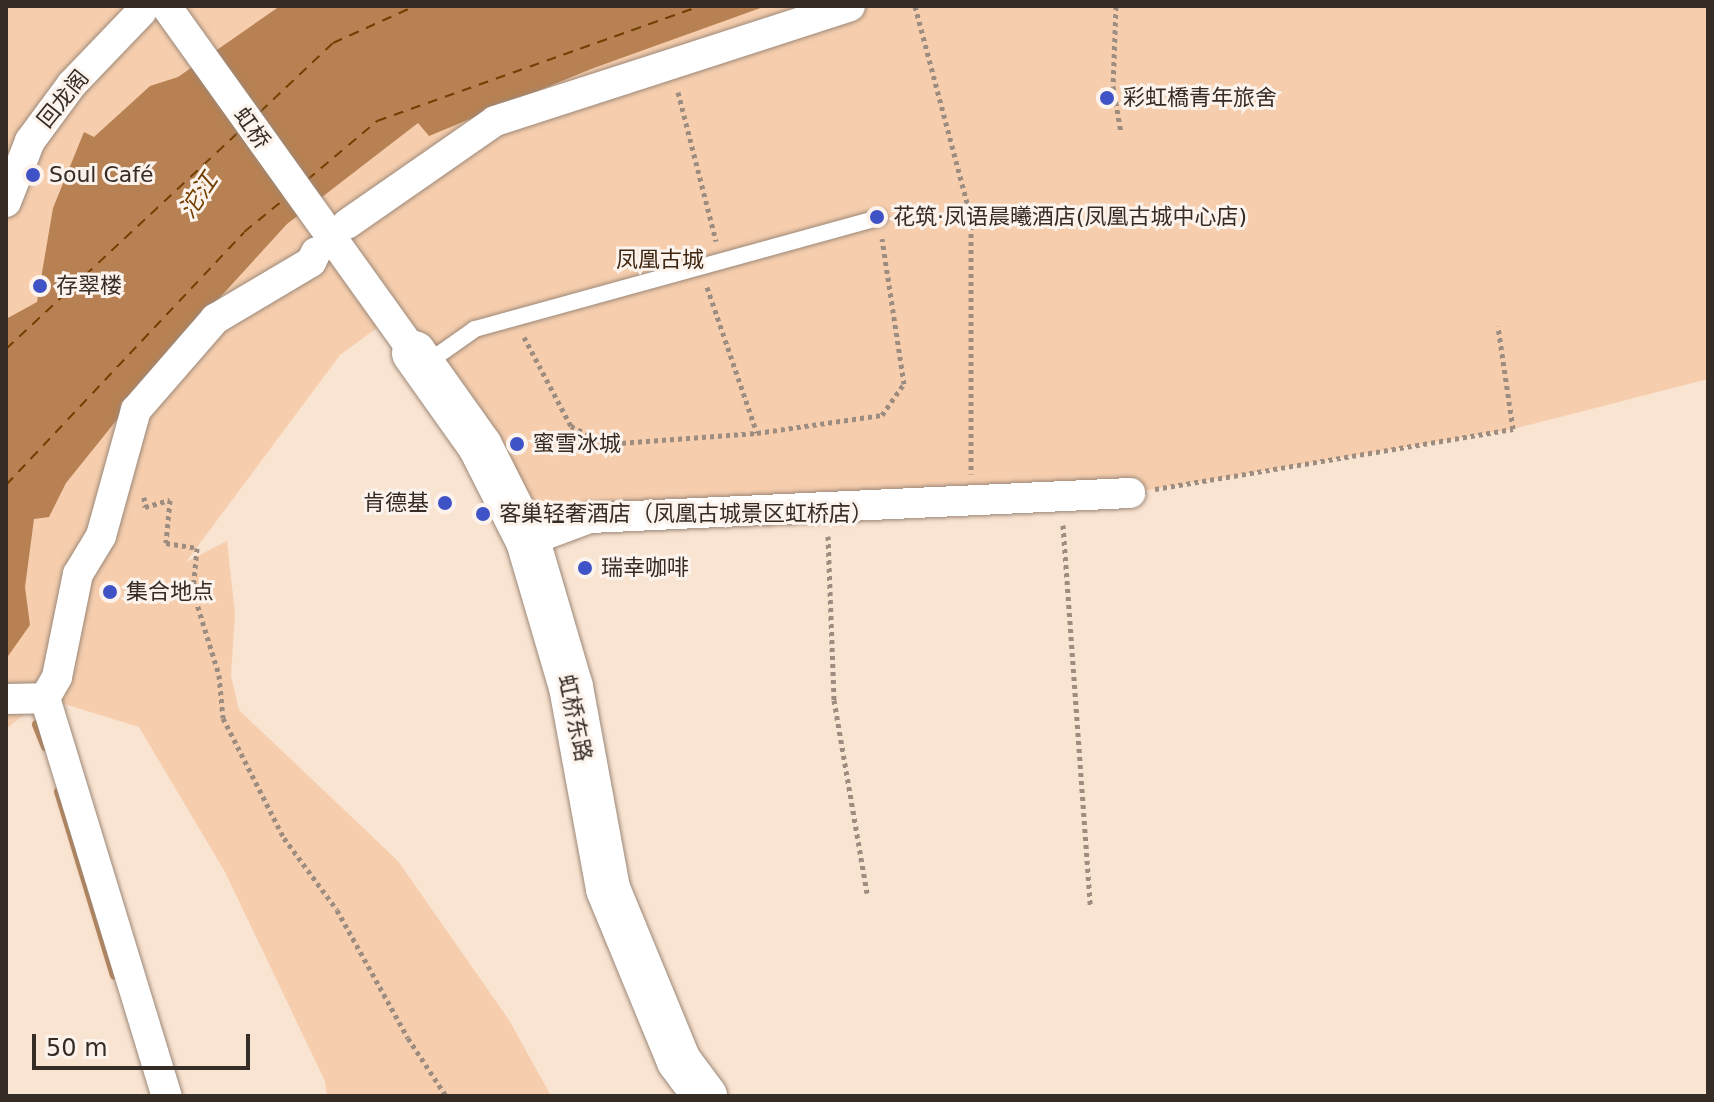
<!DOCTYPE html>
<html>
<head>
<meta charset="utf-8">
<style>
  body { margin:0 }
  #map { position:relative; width:1714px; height:1102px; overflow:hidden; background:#f9e3d1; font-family:"DejaVu Sans","Noto Sans SC",sans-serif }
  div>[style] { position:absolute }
  .green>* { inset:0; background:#f6ceae }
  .water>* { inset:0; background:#b78153 }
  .stream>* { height:9px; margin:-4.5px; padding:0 4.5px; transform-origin:4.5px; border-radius:4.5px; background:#b78153 }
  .ferry>* { height:2px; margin-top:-1px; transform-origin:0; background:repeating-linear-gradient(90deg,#733f01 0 10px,transparent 0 18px) }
  .path>* { height:5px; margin-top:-2.5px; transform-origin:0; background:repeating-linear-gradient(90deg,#9d8d81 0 4px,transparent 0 8px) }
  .roads { filter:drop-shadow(0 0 2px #9c8878) drop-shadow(0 0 2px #9c8878) }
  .lane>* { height:16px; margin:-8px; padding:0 8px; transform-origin:8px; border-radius:8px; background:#fff }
  .street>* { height:30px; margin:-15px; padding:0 15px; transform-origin:15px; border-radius:15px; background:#fff }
  .secondary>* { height:44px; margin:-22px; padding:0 22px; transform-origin:22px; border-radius:22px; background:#fff }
  .dots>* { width:22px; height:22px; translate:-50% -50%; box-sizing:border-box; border:4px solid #fcf3ec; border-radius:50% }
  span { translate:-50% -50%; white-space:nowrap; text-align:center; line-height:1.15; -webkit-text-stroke:6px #fcf3ec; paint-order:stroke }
  .poi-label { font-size:22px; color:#342c25 }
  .left { translate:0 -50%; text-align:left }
  .right { translate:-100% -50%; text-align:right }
  .street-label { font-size:22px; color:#342c25 }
  .park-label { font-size:22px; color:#3e2611 }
  .water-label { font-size:24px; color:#733f01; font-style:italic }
  .frame { position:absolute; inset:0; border:8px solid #342c25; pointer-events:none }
  .scale { position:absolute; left:32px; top:1034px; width:218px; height:36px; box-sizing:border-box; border:4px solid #342c25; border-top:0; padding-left:10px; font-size:24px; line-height:28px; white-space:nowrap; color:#342c25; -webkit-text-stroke:6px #fcf3ec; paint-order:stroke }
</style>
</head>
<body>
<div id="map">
  <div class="green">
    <div style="clip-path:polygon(6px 6px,1708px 6px,1708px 379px,1513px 429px,1130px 493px,590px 518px,528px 541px,389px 319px,340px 355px,186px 562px,227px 541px,235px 614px,231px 676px,239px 710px,398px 861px,509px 1020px,551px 1096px,327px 1096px,325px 1081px,225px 872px,139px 727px,45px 698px,6px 729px)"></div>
  </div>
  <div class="water">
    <div style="clip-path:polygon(280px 6px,766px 6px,591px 69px,429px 136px,418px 123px,287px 224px,181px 340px,66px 483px,49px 517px,34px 519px,25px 587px,30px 625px,6px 659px,6px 319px,37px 302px,53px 208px,84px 132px,94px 137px,150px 86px,178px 77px)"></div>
  </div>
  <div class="stream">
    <div style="left:36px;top:724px;width:24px;rotate:68deg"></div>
    <div style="left:58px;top:791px;width:192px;rotate:73.1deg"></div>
  </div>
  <div class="ferry">
    <div style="left:260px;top:112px;width:100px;rotate:-43.4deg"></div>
    <div style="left:333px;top:43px;width:90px;rotate:-24.3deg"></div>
    <div style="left:307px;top:180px;width:92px;rotate:-40.1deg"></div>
    <div style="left:377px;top:121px;width:343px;rotate:-19.6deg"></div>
    <div style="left:6px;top:349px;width:317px;rotate:-43deg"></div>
    <div style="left:6px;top:485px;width:347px;rotate:-46.7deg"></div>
    <div style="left:244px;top:232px;width:55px;rotate:-39.1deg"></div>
  </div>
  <div class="path">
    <div style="left:915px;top:6px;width:219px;rotate:75.2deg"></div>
    <div style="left:971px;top:218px;width:256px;rotate:90deg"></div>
    <div style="left:1116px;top:6px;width:80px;rotate:92.1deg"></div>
    <div style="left:1113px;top:86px;width:48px;rotate:80.3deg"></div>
    <div style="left:678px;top:92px;width:154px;rotate:75.7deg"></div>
    <div style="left:707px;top:287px;width:154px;rotate:71.1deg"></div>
    <div style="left:524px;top:337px;width:101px;rotate:62.2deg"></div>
    <div style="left:571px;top:426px;width:39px;rotate:27deg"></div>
    <div style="left:606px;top:444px;width:151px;rotate:-4.2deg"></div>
    <div style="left:757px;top:433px;width:126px;rotate:-8.2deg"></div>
    <div style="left:882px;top:415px;width:38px;rotate:-55deg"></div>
    <div style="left:904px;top:384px;width:147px;rotate:-98.6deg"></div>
    <div style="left:1155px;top:489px;width:363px;rotate:-9.5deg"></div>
    <div style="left:1513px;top:429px;width:104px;rotate:-98.3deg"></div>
    <div style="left:144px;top:497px;width:10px;rotate:84deg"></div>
    <div style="left:145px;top:507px;width:26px;rotate:-16deg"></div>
    <div style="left:170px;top:500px;width:43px;rotate:95.3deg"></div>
    <div style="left:166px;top:543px;width:31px;rotate:9deg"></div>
    <div style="left:197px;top:548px;width:43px;rotate:95.3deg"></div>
    <div style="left:193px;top:591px;width:88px;rotate:72.8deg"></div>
    <div style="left:219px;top:675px;width:43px;rotate:84.7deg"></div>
    <div style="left:223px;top:718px;width:135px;rotate:63.1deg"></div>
    <div style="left:284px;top:838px;width:89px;rotate:53.6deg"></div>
    <div style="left:337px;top:910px;width:146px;rotate:61deg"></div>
    <div style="left:408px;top:1038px;width:69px;rotate:56.8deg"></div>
    <div style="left:1063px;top:525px;width:381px;rotate:85.9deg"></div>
    <div style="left:828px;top:536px;width:164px;rotate:87.9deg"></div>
    <div style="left:834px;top:700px;width:196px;rotate:80.3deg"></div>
  </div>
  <div class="roads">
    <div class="lane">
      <div style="left:424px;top:365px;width:62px;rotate:-35.2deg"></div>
      <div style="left:475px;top:329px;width:419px;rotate:-15.4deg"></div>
    </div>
    <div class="street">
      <div style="left:166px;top:6px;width:427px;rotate:54.4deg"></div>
      <div style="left:6px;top:202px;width:66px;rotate:-68.5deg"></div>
      <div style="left:30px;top:141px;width:71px;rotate:-53.6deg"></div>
      <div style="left:72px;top:84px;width:101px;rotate:-46.2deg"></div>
      <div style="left:347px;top:224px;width:180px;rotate:-34.8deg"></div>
      <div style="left:495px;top:121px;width:373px;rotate:-17.9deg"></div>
      <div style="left:528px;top:541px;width:66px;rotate:-20.4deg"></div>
      <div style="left:590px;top:518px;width:541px;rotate:-2.65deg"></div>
      <div style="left:45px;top:698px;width:416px;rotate:73deg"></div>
      <div style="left:6px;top:699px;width:39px;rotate:-1deg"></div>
      <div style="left:45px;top:698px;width:24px;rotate:-60deg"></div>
      <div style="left:57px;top:677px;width:105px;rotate:-78.5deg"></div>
      <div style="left:78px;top:574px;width:44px;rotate:-58.8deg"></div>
      <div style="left:101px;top:536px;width:131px;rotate:-74.5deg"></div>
      <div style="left:136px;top:410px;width:121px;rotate:-49deg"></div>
      <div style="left:215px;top:319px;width:112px;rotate:-30.7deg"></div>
      <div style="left:311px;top:262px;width:11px;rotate:-63deg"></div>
    </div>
    <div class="secondary">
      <div style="left:414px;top:353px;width:114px;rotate:54.6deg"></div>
      <div style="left:480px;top:446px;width:106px;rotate:63.2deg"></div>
      <div style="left:528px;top:541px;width:152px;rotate:73.6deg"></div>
      <div style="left:571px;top:687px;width:205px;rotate:79.6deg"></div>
      <div style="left:608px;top:889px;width:186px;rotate:67.6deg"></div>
      <div style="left:679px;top:1061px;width:44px;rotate:53.4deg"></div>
    </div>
  </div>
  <div class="dots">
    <div style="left:1107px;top:98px;background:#4053c6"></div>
    <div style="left:33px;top:175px;background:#4053c6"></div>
    <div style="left:877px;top:217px;background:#4053c6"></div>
    <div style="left:40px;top:286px;background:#4053c6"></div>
    <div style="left:517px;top:444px;background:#4053c6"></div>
    <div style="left:445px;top:503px;background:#4053c6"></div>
    <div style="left:483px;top:514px;background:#4053c6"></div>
    <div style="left:585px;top:568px;background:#4053c6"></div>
    <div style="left:110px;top:592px;background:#4053c6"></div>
  </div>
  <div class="poi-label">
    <span class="left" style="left:1123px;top:98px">彩虹橋青年旅舍</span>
    <span class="left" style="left:49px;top:175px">Soul Café</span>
    <span class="left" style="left:893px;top:217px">花筑·凤语晨曦酒店(凤凰古城中心店)</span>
    <span class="left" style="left:56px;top:286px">存翠楼</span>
    <span class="left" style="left:533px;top:444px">蜜雪冰城</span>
    <span class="right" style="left:429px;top:503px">肯德基</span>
    <span class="left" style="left:499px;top:514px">客巢轻奢酒店（凤凰古城景区虹桥店）</span>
    <span class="left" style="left:601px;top:568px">瑞幸咖啡</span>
    <span class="left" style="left:126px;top:592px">集合地点</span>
  </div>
  <div class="street-label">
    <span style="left:63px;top:99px;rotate:-51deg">回龙阁</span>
    <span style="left:252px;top:128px;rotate:55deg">虹桥</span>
    <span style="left:575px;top:718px;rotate:78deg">虹桥东路</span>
  </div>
  <div class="park-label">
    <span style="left:660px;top:260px">凤凰古城</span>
  </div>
  <div class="water-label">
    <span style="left:199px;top:196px;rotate:-56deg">沱江</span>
  </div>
  <div class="frame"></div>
  <div class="scale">50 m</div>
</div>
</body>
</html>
